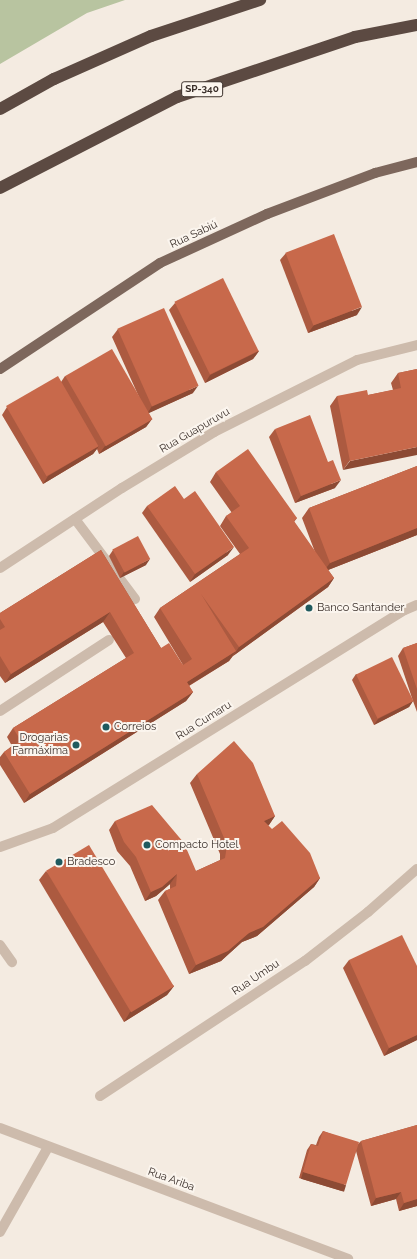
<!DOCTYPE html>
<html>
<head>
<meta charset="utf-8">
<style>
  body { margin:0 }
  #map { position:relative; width:417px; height:1259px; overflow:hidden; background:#f4ebe1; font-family:Raleway,sans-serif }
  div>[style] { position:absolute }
  .green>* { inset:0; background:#b8c4a0 }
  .minor>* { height:10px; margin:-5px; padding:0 5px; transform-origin:5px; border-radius:5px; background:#cdbbac }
  .major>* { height:10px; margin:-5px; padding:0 5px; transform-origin:5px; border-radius:5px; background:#7d675c }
  .highway>* { height:12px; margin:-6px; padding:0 6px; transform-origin:6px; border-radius:6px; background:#5c4a42 }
  .wall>* { inset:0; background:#ac5a40 }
  .shaded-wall>* { inset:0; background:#8c4a34; transform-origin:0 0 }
  .building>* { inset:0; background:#c8694b; transform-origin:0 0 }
  .dots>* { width:11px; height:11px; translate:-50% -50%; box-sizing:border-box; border:2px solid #fbf5ee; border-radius:50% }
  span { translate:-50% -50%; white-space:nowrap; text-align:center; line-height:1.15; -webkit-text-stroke:4px #fbf5ee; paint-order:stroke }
  .shield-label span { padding:1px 3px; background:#fbf5ee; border:1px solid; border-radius:3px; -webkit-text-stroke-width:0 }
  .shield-label { font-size:10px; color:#3b302b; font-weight:700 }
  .street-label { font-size:11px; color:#3b302b }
  .poi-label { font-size:11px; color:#3b302b }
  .left { translate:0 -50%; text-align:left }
  .right { translate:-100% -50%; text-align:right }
</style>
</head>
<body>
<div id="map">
  <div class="green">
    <div style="clip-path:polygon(0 0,125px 0,87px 13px,0 64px)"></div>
  </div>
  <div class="minor">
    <div style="left:75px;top:519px;width:100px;rotate:53.1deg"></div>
    <div style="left:0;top:568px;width:146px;rotate:-33.3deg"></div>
    <div style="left:122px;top:488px;width:108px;rotate:-31.3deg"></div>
    <div style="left:214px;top:432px;width:160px;rotate:-26.7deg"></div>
    <div style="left:357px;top:360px;width:62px;rotate:-14deg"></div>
    <div style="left:0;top:711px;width:130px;rotate:-33.1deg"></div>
    <div style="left:0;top:847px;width:56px;rotate:-19.7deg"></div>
    <div style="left:53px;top:828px;width:414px;rotate:-31.8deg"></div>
    <div style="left:405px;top:610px;width:13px;rotate:-23deg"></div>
    <div style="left:0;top:945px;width:21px;rotate:55deg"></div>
    <div style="left:100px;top:1096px;width:245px;rotate:-33.4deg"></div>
    <div style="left:305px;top:961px;width:80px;rotate:-37.9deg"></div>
    <div style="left:368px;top:912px;width:65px;rotate:-41.3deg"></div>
    <div style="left:0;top:1128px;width:372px;rotate:20.6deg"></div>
    <div style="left:0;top:1232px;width:98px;rotate:-60.5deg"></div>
  </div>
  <div class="major">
    <div style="left:0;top:369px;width:192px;rotate:-33.5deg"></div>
    <div style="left:160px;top:263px;width:118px;rotate:-24.6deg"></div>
    <div style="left:267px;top:214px;width:116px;rotate:-20.8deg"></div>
    <div style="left:375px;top:173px;width:43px;rotate:-14.7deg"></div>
  </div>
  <div class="highway">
    <div style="left:0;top:109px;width:62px;rotate:-29.1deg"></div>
    <div style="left:54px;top:79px;width:106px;rotate:-23.9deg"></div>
    <div style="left:151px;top:36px;width:115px;rotate:-18.3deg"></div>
    <div style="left:0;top:188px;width:199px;rotate:-27.2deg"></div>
    <div style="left:177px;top:97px;width:188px;rotate:-18.6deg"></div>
    <div style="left:355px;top:37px;width:63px;rotate:-11deg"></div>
  </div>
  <div class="wall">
    <div style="clip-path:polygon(286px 253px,357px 315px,308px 333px,280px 260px)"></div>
    <div style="clip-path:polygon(175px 303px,259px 351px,253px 359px,205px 383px,169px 310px)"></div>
    <div style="clip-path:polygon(118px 329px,193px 393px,148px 413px,152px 419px,146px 427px,99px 454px,97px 449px,93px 454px,43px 484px,2px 415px,7px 407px,61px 382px,65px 376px,139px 397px,112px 337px)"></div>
    <div style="clip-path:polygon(417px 369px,343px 470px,330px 406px,337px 396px,368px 395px,393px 390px,391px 383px,398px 373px)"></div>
    <div style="clip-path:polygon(275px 429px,335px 488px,295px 503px,269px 437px)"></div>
    <div style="clip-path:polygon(417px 466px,417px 535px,328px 570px,334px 578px,328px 587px,233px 656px,229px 661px,189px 686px,193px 692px,186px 701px,24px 803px,0 765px,0 757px,4px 752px,12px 746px,7px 737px,13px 728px,126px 658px,103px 622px,5px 683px,0 676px,0 613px,101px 550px,161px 648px,183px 665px,154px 617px,160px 608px,240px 554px,220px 526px,226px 516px,232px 513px,210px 482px,216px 472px,297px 518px,294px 522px,315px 552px,302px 518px,309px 508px)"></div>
    <div style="clip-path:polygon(184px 499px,228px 555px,190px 582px,142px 513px,147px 506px)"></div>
    <div style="clip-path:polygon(113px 550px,146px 565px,120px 578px,109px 556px)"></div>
    <div style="clip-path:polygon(417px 643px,417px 712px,413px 701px,409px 707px,374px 725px,352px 680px,356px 674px,413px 701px,398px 656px,403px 648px)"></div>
    <div style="clip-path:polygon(197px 774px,275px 816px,268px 826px,320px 878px,314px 887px,257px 936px,242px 942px,221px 961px,189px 974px,158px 900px,165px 891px,170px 889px,170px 884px,156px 896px,145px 901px,130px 866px,117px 851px,109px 830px,115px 821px,196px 871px,220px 860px,220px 854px,190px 783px)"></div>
    <div style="clip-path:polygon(46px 871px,174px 986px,167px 995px,124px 1022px,39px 880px)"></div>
    <div style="clip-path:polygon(349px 960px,417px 966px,417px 1040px,384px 1056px,343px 968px)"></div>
    <div style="clip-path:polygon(417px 1125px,417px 1206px,399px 1211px,396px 1199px,371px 1206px,356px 1151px,342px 1191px,299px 1178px,307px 1150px,311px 1144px,316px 1145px,319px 1137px,323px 1131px,358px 1144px,361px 1141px)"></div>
  </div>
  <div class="shaded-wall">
    <div style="clip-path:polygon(362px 307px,357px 315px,308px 333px,314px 325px)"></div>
    <div style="clip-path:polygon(259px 351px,253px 359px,205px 383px,210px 375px)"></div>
    <div style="clip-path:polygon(198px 386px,193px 393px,147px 414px,152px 406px)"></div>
    <div style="clip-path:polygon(152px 419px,146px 427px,99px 454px,105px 446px)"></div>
    <div style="clip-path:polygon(99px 446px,93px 454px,43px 484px,48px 476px)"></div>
    <div style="clip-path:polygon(417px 447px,417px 455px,343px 470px,350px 461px)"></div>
    <div style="clip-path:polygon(341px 480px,335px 488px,295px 503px,301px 496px)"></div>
    <div style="clip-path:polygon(417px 528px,417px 535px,323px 572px,330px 563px)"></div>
    <div style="clip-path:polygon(234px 547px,228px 555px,190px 582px,195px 574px)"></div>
    <div style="clip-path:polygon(150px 559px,146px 565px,120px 578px,124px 572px)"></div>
    <div style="clip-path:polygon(334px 578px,328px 587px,233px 656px,239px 647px)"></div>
    <div style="clip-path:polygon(110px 612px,103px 622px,5px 683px,11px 674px)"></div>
    <div style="clip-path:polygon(236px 651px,229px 661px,180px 691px,187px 682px)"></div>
    <div style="clip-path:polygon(193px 692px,186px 701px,24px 803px,30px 794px)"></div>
    <div style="clip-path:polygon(413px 701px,409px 707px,374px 725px,378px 719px)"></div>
    <div style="clip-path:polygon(275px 816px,269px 825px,257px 830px,264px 821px)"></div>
    <div style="clip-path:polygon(177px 874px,170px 884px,156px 896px,145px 901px,151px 892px)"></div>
    <div style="clip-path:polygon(320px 878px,314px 887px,257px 936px,242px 942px,221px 961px,189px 974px,196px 965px,249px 933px)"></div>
    <div style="clip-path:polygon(174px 986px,167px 995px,124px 1022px,130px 1012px)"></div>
    <div style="clip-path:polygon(417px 1035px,417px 1040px,384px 1056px,389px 1048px)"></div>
    <div style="left:303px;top:1172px;width:45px;height:7px;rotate:17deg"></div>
    <div style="clip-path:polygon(401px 1192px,396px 1199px,371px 1206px,376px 1198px)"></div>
    <div style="clip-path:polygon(417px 1199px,417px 1206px,399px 1211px,404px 1203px)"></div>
  </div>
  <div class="building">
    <div style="left:334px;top:234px;width:78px;height:52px;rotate:69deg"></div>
    <div style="left:223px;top:278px;width:81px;height:54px;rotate:64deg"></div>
    <div style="left:164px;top:308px;width:85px;height:51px;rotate:66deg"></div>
    <div style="left:112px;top:349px;width:81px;height:54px;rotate:60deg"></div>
    <div style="clip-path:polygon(417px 369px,417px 447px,350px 461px,337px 396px,367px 390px,368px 395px,401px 388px,398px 373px)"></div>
    <div style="left:58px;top:376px;width:81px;height:60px;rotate:60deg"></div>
    <div style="clip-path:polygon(310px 415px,328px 462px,333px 460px,341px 480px,301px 496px,275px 429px)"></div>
    <div style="clip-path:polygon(248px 449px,297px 518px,294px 521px,334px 578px,239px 647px,201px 594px,236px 651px,187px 682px,193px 692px,30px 794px,4px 752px,21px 741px,13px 728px,134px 653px,110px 612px,11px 674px,0 656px,0 630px,5px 627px,0 619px,0 613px,101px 550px,161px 648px,169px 643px,183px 665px,192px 659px,160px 608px,249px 548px,226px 516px,240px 506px,216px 472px)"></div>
    <div style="clip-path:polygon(417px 466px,417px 528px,330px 563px,309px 508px)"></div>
    <div style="clip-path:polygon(175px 486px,184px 499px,195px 491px,234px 547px,195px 574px,147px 506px)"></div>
    <div style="left:138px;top:536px;width:26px;height:29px;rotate:62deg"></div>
    <div style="clip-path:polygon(417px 643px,417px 689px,403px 648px)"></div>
    <div style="left:392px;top:657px;width:49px;height:40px;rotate:64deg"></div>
    <div style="clip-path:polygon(234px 741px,253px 763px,275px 816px,264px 821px,272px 829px,282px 821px,310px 853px,320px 878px,263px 927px,249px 933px,228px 951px,196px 965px,165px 891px,176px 886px,177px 874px,162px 887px,151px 892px,136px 857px,124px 842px,115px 821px,152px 805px,184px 843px,196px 871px,225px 858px,227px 845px,197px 774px)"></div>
    <div style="left:89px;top:845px;width:165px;height:50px;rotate:59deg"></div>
    <div style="clip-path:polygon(402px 935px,417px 966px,417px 1035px,389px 1048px,349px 960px)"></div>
    <div style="clip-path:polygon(417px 1125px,417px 1199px,404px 1203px,401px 1192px,376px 1198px,361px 1141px)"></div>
    <div style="clip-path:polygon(323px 1131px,359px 1142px,346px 1185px,303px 1172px,311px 1144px,318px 1146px)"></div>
  </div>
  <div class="dots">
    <div style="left:309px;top:608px;background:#1f5a5e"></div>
    <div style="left:106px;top:727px;background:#1f5a5e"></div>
    <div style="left:76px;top:745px;background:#1f5a5e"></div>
    <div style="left:147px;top:845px;background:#1f5a5e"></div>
    <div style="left:59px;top:862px;background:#1f5a5e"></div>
  </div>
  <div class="shield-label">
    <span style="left:202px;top:89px">SP-340</span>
  </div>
  <div class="street-label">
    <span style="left:194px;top:235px;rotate:-25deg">Rua Sabiú</span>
    <span style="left:195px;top:431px;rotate:-30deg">Rua Guapuruvu</span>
    <span style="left:204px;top:721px;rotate:-32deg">Rua Cumaru</span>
    <span style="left:256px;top:978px;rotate:-34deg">Rua Umbu</span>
    <span style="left:171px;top:1180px;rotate:20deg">Rua Ariba</span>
  </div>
  <div class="poi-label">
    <span class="left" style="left:317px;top:608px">Banco Santander</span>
    <span class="left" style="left:114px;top:727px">Correios</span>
    <span class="right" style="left:68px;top:745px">Drogarias<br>Farmáxima</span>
    <span class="left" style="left:155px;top:845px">Compacto Hotel</span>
    <span class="left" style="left:67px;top:862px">Bradesco</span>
  </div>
</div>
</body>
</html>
